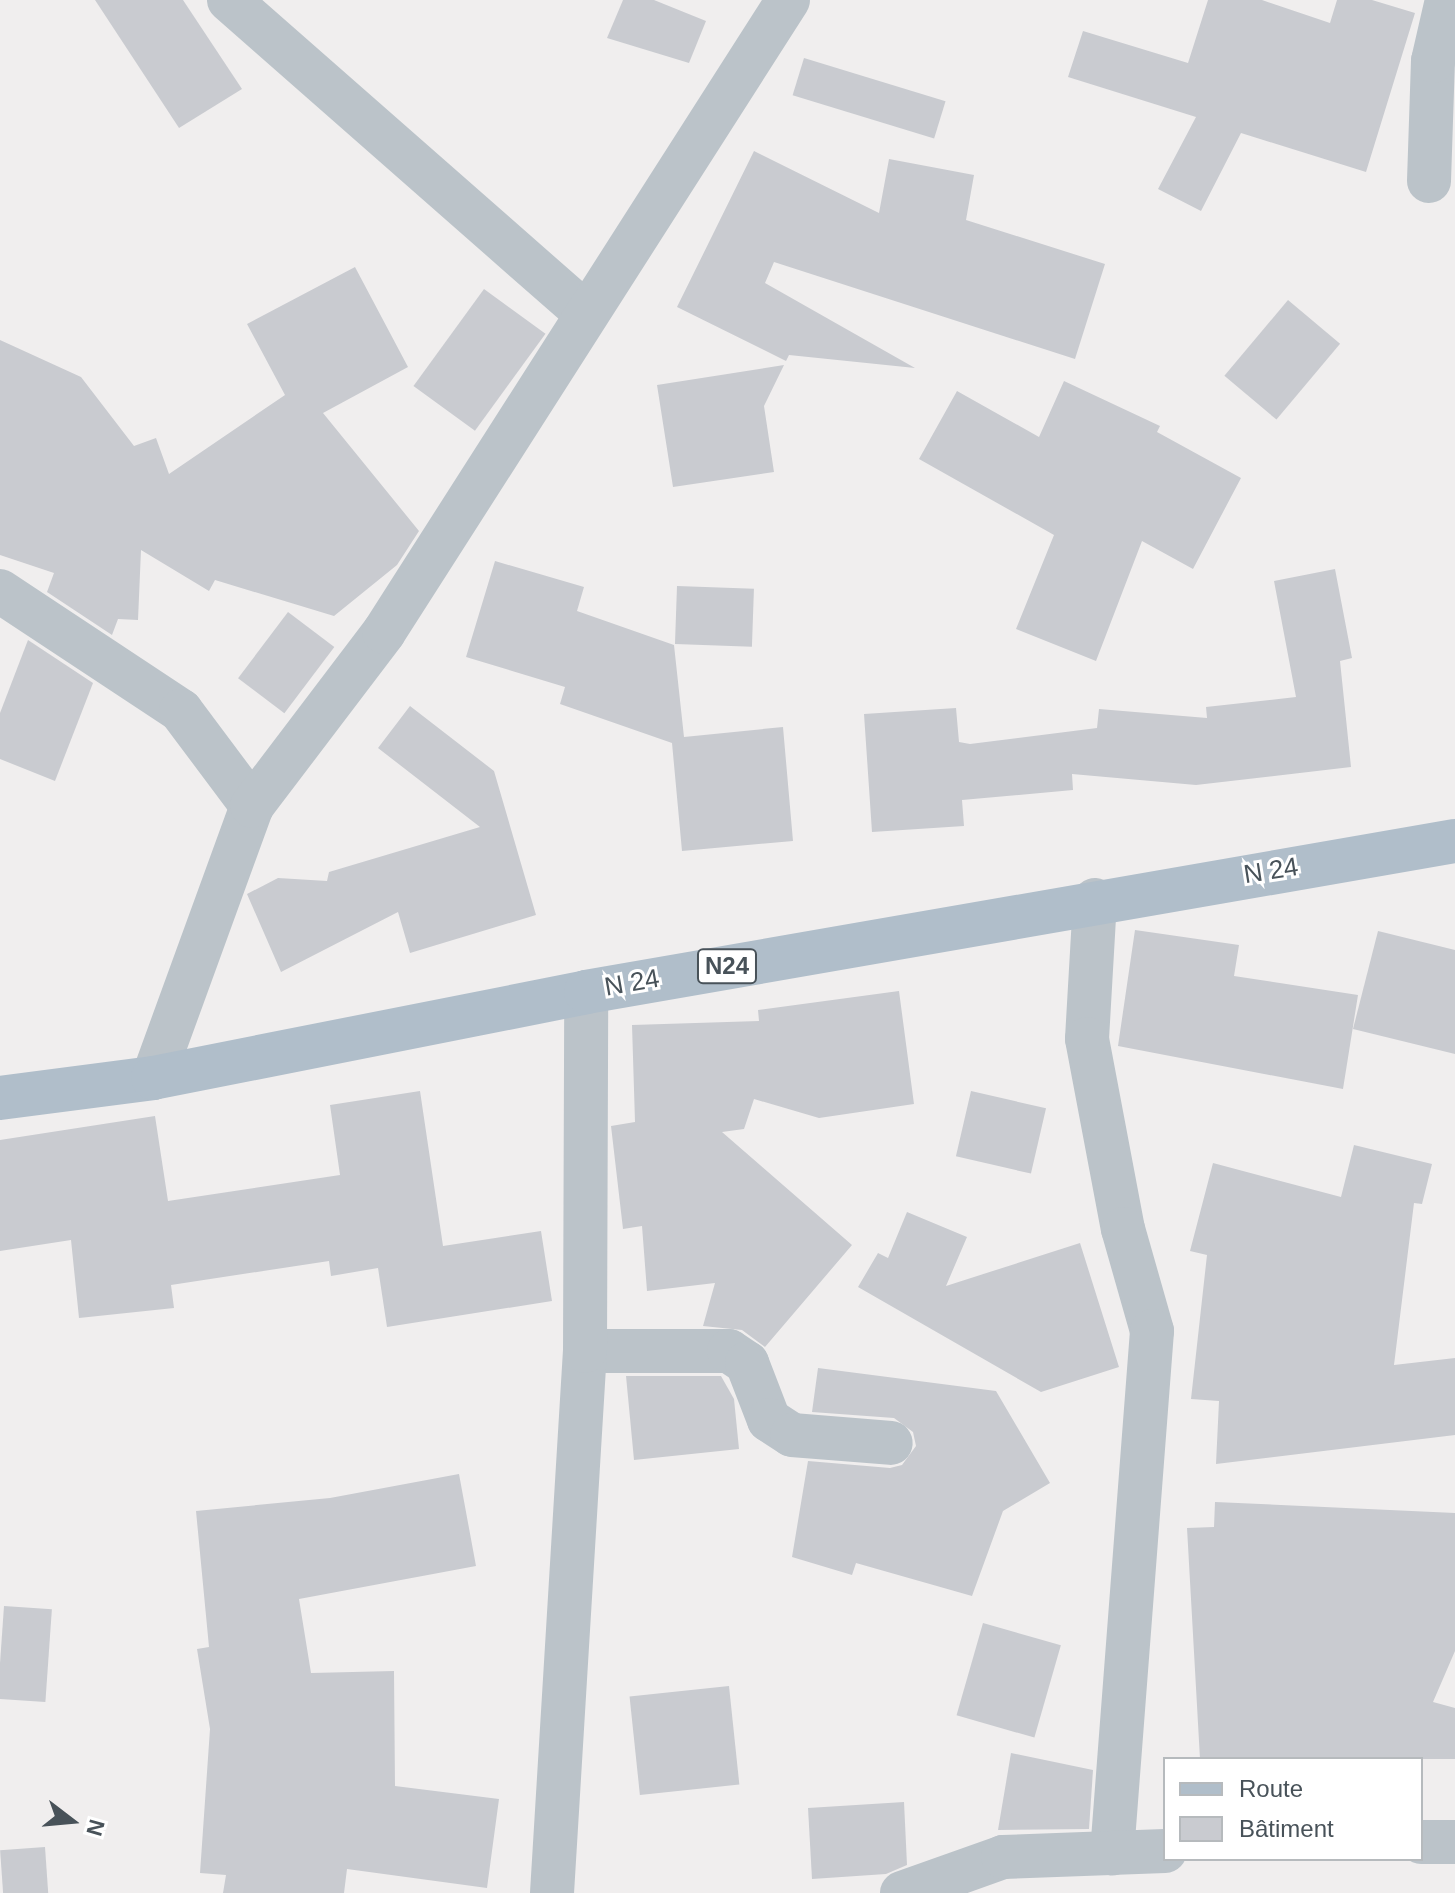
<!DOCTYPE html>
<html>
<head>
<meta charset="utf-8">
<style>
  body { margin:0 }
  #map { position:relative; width:1455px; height:1893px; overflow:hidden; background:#f0eeee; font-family:Arial,sans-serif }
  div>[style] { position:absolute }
  .building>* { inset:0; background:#c9cbd0; transform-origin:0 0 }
  .minor>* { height:44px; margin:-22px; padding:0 22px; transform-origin:22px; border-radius:22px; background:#bbc3c9 }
  .major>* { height:44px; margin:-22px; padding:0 22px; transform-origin:22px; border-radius:22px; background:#b0beca }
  span { translate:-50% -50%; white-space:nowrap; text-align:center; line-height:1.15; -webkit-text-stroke:6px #fff; paint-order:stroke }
  .shield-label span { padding:2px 6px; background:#fff; border:2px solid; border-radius:6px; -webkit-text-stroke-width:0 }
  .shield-label { font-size:24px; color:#485259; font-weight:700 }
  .street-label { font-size:26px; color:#485259 }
  .legend { position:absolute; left:1163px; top:1757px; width:260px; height:104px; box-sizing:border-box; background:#fff; border:2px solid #b6babd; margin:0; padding:10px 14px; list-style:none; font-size:24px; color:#485259 }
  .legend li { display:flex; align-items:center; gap:16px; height:40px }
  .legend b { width:40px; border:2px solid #b6babd }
  .north { position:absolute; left:32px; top:1781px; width:80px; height:80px; -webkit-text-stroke:6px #fff; paint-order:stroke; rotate:106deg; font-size:22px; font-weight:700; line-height:32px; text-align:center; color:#485259 }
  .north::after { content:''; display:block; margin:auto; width:28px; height:36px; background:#485259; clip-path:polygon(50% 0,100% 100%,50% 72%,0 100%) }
</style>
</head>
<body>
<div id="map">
  <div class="building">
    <div style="clip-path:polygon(95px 0,183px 0,242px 89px,179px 128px)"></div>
    <div style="clip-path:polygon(623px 0,654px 0,706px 21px,689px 63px,607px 38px)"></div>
    <div style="clip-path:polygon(1208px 0,1262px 0,1330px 23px,1337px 0,1372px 0,1415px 13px,1366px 172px,1241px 133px,1201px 211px,1158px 189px,1196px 117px,1068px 77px,1083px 31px,1188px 63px)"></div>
    <div style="left:804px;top:58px;width:148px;height:39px;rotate:17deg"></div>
    <div style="clip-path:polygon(754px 151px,879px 213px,889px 159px,974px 175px,966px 220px,1105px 264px,1075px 359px,774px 262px,765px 283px,915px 368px,789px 355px,786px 361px,677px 307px)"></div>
    <div style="clip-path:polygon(355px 267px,408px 367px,323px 413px,419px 531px,397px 565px,334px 616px,215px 580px,209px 591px,141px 550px,138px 620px,118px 619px,112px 635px,47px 592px,54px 573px,0 555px,0 340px,81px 377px,134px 446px,156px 438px,169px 474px,285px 395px,247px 324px)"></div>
    <div style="left:484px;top:289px;width:76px;height:120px;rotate:36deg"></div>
    <div style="left:1288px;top:300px;width:68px;height:99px;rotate:40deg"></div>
    <div style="clip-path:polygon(784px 365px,764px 406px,774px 472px,673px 487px,657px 385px)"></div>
    <div style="clip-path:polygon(1064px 381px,1160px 426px,1157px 432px,1241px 478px,1193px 569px,1142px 541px,1096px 661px,1016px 629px,1054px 535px,919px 459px,957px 391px,1039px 437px)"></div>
    <div style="clip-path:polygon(495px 561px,584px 587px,577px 611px,674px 645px,684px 737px,783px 727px,793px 841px,682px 851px,672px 743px,560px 704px,565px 687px,466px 657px)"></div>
    <div style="clip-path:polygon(1335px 569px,1352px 658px,1340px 661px,1351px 767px,1196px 785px,1072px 774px,1073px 790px,962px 800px,964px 826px,872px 832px,864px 714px,956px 708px,959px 742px,970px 744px,1097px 728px,1099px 709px,1207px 718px,1206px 707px,1296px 697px,1274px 581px)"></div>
    <div style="left:677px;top:586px;width:77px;height:58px;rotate:2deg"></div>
    <div style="left:288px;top:612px;width:58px;height:83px;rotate:37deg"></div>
    <div style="clip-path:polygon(28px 640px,93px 683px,55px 781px,0 759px,0 713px)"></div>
    <div style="clip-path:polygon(410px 706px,494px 771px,536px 915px,410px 953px,398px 912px,281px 972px,247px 894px,278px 878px,327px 881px,329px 872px,480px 827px,378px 748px)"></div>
    <div style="clip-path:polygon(1135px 930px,1239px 945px,1234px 976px,1358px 995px,1343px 1089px,1118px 1046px)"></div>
    <div style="clip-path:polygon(1378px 931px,1455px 950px,1455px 1054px,1353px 1029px)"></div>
    <div style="clip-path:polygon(899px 991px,914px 1104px,819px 1118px,754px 1099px,744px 1129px,722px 1132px,852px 1245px,765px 1347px,742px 1330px,703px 1326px,715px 1283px,647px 1291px,642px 1226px,623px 1229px,611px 1126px,635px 1122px,632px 1025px,759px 1021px,758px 1010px)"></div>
    <div style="clip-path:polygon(420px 1091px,443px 1246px,541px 1231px,552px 1301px,387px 1327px,378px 1268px,331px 1276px,329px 1261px,171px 1285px,174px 1308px,79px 1318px,71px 1240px,0 1251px,0 1140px,155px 1116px,168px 1201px,340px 1175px,330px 1105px)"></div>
    <div style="left:971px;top:1091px;width:77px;height:67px;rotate:13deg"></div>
    <div style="clip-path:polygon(1354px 1145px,1432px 1164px,1422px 1204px,1414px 1203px,1394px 1365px,1455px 1358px,1455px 1435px,1216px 1464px,1219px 1401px,1191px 1399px,1207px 1255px,1190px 1251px,1213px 1163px,1341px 1197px)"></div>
    <div style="clip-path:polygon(907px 1212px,967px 1237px,946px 1286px,1080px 1243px,1119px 1367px,1041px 1392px,858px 1287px,878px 1253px,888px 1258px)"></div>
    <div style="clip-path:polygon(818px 1368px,996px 1391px,1050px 1483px,1003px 1511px,972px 1596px,856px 1563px,852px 1575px,792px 1557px,808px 1461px,890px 1468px,902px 1465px,916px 1446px,913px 1432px,894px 1418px,812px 1412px)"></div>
    <div style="clip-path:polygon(626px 1376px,721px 1376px,734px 1399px,739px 1449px,634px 1460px)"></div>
    <div style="clip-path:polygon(459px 1474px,476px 1566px,299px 1599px,311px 1673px,394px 1671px,395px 1786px,499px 1799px,487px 1888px,347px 1869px,344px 1893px,223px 1893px,226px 1875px,200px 1873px,210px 1729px,197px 1649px,209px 1647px,196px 1511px,330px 1498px)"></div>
    <div style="clip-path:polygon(1215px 1502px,1455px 1513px,1455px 1651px,1433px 1702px,1455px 1708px,1455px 1759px,1200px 1759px,1187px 1528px,1214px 1527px)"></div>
    <div style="left:4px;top:1606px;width:48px;height:93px;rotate:4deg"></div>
    <div style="left:983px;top:1623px;width:81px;height:96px;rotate:16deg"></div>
    <div style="left:729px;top:1686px;width:99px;height:100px;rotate:84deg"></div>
    <div style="clip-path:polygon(1011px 1753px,1093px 1770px,1089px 1829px,998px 1830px)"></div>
    <div style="clip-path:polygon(904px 1802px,907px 1865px,886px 1874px,812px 1879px,808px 1808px)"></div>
    <div style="left:45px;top:1847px;width:46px;height:45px;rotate:86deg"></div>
  </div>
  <div class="minor">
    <div style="left:229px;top:0;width:474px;rotate:41.3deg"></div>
    <div style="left:1429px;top:181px;width:120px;rotate:-88.1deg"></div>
    <div style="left:1433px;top:61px;width:63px;rotate:-77.1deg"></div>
    <div style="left:0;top:591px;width:217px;rotate:33.5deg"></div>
    <div style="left:181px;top:711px;width:119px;rotate:53.2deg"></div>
    <div style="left:1095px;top:900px;width:139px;rotate:93.3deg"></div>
    <div style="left:1087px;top:1039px;width:193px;rotate:79.3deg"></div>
    <div style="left:1123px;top:1229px;width:106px;rotate:74.1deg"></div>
    <div style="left:1152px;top:1331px;width:524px;rotate:94.38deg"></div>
    <div style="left:153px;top:1078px;width:289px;rotate:-70deg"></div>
    <div style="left:252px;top:806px;width:218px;rotate:-52.8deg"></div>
    <div style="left:384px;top:632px;width:750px;rotate:-57.41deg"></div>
    <div style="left:585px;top:1351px;width:144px"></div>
    <div style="left:729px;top:1351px;width:22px;rotate:34deg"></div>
    <div style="left:747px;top:1363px;width:61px;rotate:68.9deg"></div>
    <div style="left:769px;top:1420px;width:27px;rotate:33deg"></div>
    <div style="left:792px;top:1435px;width:99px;rotate:4.6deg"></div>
    <div style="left:1421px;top:1842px;width:34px"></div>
    <div style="left:552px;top:1893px;width:543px;rotate:-86.52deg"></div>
    <div style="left:585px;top:1351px;width:359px;rotate:-89.8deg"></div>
    <div style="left:902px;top:1893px;width:107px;rotate:-19.6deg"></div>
    <div style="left:1003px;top:1857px;width:162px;rotate:-2.1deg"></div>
  </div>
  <div class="major">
    <div style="left:0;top:1098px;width:154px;rotate:-7.4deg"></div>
    <div style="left:153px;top:1078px;width:441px;rotate:-11.2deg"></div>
    <div style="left:586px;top:992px;width:882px;rotate:-9.86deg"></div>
  </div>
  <div class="shield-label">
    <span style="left:727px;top:966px">N24</span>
  </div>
  <div class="street-label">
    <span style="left:1271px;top:871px;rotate:-9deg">N 24</span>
    <span style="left:632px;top:983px;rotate:-10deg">N 24</span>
  </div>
  <ul class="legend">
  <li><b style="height:10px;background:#b0beca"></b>Route</li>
  <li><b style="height:22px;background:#c9cbd0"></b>Bâtiment</li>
  </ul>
  <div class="north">N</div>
</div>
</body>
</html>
